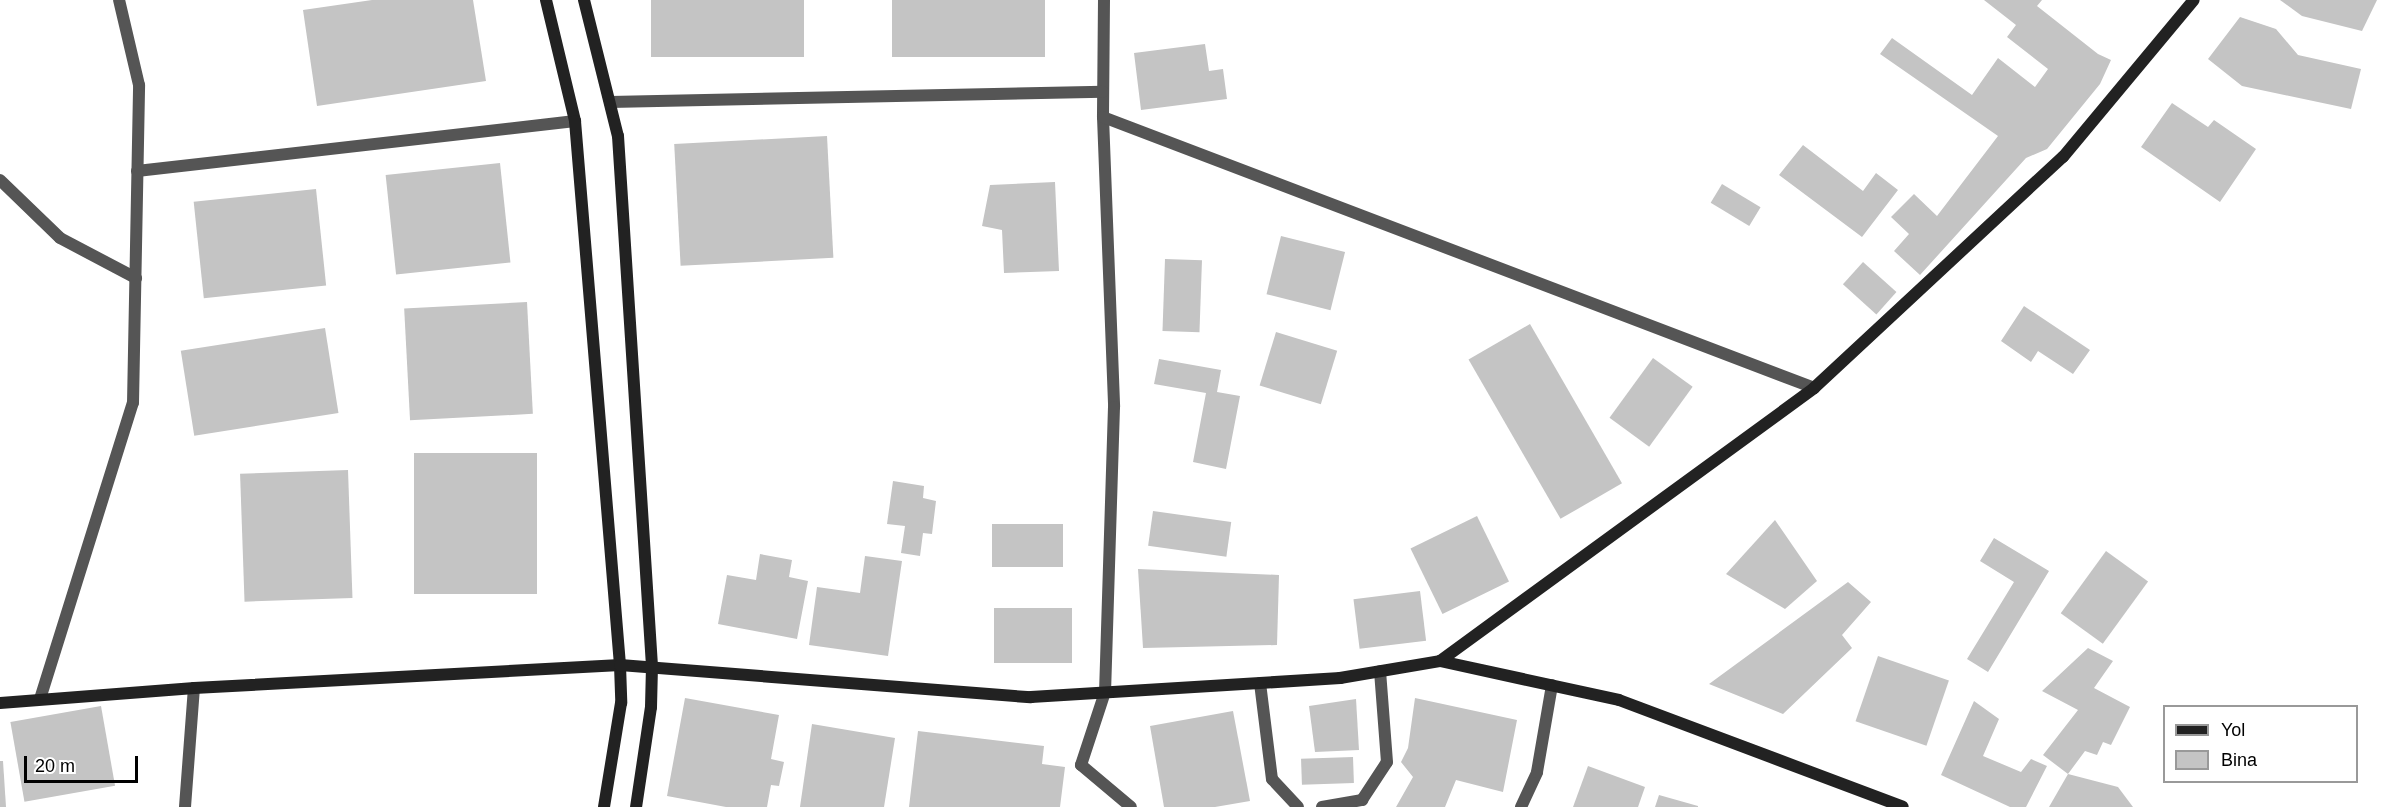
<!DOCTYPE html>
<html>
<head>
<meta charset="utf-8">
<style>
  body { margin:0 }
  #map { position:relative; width:2382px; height:807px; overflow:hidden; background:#fff; font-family:Helvetica,sans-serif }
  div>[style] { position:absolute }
  .building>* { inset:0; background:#c4c4c4; transform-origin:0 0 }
  .street>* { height:12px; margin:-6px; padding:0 6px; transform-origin:6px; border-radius:6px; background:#555 }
  .secondary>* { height:12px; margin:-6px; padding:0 6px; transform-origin:6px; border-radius:6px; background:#222 }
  span { translate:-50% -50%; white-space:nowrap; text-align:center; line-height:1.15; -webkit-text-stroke:4.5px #fff; paint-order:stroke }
  .legend { position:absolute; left:2163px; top:705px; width:195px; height:78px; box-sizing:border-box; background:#fff; border:2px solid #999; margin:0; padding:8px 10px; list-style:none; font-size:18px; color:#000 }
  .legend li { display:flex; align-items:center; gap:12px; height:30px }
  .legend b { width:30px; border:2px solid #999 }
  .scale { position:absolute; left:24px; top:756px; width:114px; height:27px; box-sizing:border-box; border:3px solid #000; border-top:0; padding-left:8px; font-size:18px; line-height:21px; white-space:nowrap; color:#000; -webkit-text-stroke:4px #fff; paint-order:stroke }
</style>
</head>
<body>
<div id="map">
  <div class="building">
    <div style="clip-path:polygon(372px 0,473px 0,486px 81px,317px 106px,303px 10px)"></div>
    <div style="left:651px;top:0;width:153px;height:57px"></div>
    <div style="left:892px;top:0;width:153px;height:57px"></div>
    <div style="clip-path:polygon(1984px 0,2042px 0,2037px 6px,2098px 54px,2111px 60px,2100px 84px,2047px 149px,2026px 158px,1920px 275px,1894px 251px,1909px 234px,1891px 217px,1914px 194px,1937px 216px,1998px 136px,1880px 54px,1892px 38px,1972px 95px,1998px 58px,2035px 87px,2048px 69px,2007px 37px,2016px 25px)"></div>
    <div style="clip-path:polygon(2280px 0,2377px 0,2362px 31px,2302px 16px)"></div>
    <div style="clip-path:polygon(2240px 17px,2276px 29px,2298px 55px,2361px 69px,2351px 109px,2242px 86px,2208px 59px)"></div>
    <div style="clip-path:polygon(1205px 44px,1209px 71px,1223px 69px,1227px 99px,1141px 110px,1134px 53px)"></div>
    <div style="clip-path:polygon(2172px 103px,2208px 127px,2214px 120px,2256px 149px,2220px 202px,2141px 147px)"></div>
    <div style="left:827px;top:136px;width:122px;height:153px;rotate:87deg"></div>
    <div style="clip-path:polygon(1803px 145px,1863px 191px,1876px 173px,1898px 190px,1862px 237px,1779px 175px)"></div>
    <div style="left:500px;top:163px;width:100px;height:115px;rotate:84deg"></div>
    <div style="clip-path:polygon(1055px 182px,1059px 271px,1004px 273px,1002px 230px,982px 226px,990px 185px)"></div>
    <div style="left:1722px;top:184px;width:45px;height:22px;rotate:31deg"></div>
    <div style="left:316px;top:189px;width:97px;height:123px;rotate:84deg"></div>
    <div style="left:1281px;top:236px;width:66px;height:60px;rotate:14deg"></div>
    <div style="left:1165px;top:259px;width:37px;height:72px;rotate:2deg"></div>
    <div style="left:1863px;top:262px;width:45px;height:30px;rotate:42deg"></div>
    <div style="left:527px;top:302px;width:112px;height:123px;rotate:87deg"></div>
    <div style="clip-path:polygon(2024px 306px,2090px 350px,2073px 374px,2038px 351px,2031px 362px,2001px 341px)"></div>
    <div style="left:1530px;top:324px;width:184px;height:71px;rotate:60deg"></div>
    <div style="left:325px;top:328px;width:86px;height:146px;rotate:81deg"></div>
    <div style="left:1276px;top:332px;width:64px;height:56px;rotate:17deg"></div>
    <div style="left:1653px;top:358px;width:49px;height:74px;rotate:36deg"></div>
    <div style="clip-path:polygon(1159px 359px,1221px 370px,1217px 392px,1240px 396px,1226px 469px,1193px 462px,1206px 393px,1154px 384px)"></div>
    <div style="left:537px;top:453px;width:141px;height:123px;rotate:90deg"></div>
    <div style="left:348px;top:470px;width:128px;height:108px;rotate:88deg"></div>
    <div style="clip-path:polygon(893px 481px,924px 486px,923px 498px,936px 501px,932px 534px,923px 533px,920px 556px,901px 553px,905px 526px,887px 524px)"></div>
    <div style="left:1153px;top:511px;width:79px;height:35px;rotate:8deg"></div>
    <div style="left:1477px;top:516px;width:73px;height:74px;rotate:64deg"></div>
    <div style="clip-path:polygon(1775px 520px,1817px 581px,1785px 609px,1726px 574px)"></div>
    <div style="left:992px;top:524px;width:71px;height:43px"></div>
    <div style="clip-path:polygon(1994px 538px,2049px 571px,1988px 672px,1967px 659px,2014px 582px,1980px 561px)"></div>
    <div style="left:2106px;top:551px;width:52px;height:77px;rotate:36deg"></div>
    <div style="clip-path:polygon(760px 554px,792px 560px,789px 577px,808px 581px,797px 639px,718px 624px,727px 575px,756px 580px)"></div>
    <div style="clip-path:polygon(865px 556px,902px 561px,888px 656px,809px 645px,817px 587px,860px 593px)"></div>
    <div style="clip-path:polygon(1138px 569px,1279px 575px,1277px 645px,1143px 648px)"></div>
    <div style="clip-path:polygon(1848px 582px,1871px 602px,1842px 635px,1852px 648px,1783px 714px,1709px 684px)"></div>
    <div style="left:1420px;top:591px;width:50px;height:67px;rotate:83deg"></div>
    <div style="left:994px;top:608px;width:78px;height:55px"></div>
    <div style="clip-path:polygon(2088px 648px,2113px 661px,2094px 688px,2130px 707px,2111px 745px,2103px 742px,2097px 755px,2085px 751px,2068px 774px,2043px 755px,2078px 710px,2042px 691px)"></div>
    <div style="left:1878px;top:656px;width:75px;height:69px;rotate:19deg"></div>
    <div style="clip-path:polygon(685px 698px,779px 715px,771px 759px,784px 762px,779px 786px,771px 785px,767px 807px,726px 807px,667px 796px)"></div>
    <div style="clip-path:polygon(1415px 698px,1517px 720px,1503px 792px,1456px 780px,1445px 807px,1396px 807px,1413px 777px,1401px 762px,1408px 748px)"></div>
    <div style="clip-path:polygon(1356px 699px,1359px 750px,1315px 752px,1309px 706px)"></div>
    <div style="clip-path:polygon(1974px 701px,1999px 719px,1983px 756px,2021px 772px,2031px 759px,2047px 766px,2026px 807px,2010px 807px,1941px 775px)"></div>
    <div style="left:101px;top:706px;width:81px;height:92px;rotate:80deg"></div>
    <div style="clip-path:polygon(1233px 711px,1250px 801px,1215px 807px,1164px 807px,1150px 726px)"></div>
    <div style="clip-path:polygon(812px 724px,895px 738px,884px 807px,800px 807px)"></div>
    <div style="clip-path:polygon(918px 731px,1044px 746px,1042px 764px,1065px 767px,1060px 807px,909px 807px)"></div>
    <div style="left:1353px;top:757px;width:26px;height:52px;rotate:88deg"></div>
    <div style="clip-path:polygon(0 761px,3px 761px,6px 807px,0 807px)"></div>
    <div style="clip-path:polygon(1588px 766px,1645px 787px,1638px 807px,1573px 807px)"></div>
    <div style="clip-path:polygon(2068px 774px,2118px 787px,2133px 807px,2049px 807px)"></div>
    <div style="clip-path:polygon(1659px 795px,1698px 806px,1698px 807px,1655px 807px)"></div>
  </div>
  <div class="street">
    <div style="left:1104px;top:0;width:117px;rotate:90.5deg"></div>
    <div style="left:1103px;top:117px;width:290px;rotate:87.8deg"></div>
    <div style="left:1114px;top:407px;width:285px;rotate:91.8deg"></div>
    <div style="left:1105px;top:692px;width:77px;rotate:108.2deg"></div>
    <div style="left:1081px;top:765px;width:65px;rotate:40deg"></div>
    <div style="left:610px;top:102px;width:493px;rotate:-1.2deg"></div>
    <div style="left:1103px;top:117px;width:761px;rotate:20.86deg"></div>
    <div style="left:137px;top:171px;width:441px;rotate:-6.5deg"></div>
    <div style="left:0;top:180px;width:83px;rotate:44deg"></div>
    <div style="left:60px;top:238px;width:86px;rotate:27.8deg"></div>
    <div style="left:1260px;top:683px;width:97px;rotate:82.9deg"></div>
    <div style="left:1272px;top:779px;width:38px;rotate:47deg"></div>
    <div style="left:40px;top:699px;width:310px;rotate:-72.6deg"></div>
    <div style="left:133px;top:403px;width:318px;rotate:-88.9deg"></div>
    <div style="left:139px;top:85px;width:87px;rotate:-103.2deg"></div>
    <div style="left:185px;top:807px;width:119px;rotate:-85.7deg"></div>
    <div style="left:1322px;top:807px;width:41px;rotate:-9.9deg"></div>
    <div style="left:1362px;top:800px;width:45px;rotate:-56.7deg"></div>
    <div style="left:1387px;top:762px;width:91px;rotate:-94.4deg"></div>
    <div style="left:1521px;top:807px;width:38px;rotate:-65deg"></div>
    <div style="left:1537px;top:772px;width:88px;rotate:-80.2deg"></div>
  </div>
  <div class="secondary">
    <div style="left:546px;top:0;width:124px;rotate:76.5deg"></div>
    <div style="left:575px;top:121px;width:546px;rotate:85.27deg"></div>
    <div style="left:620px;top:665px;width:38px;rotate:88deg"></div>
    <div style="left:621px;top:703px;width:105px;rotate:99.3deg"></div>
    <div style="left:584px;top:0;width:140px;rotate:76deg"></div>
    <div style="left:618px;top:136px;width:531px;rotate:86.33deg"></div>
    <div style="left:652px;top:666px;width:41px;rotate:91.4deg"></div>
    <div style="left:651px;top:707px;width:101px;rotate:98.5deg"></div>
    <div style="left:1440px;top:661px;width:183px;rotate:12.3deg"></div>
    <div style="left:1619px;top:700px;width:303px;rotate:20.6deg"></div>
    <div style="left:0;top:703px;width:195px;rotate:-4.4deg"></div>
    <div style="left:194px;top:688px;width:427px;rotate:-3.1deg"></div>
    <div style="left:620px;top:665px;width:412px;rotate:4.5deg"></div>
    <div style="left:1031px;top:697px;width:310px;rotate:-3.5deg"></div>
    <div style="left:1340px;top:678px;width:101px;rotate:-9.6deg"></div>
    <div style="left:1440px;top:661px;width:463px;rotate:-36.1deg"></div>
    <div style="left:1814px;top:388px;width:340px;rotate:-42.9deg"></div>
    <div style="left:2063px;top:157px;width:204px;rotate:-50.2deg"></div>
  </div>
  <ul class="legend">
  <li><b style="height:8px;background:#222"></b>Yol</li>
  <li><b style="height:16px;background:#c4c4c4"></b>Bina</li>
  </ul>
  <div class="scale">20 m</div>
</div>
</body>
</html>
